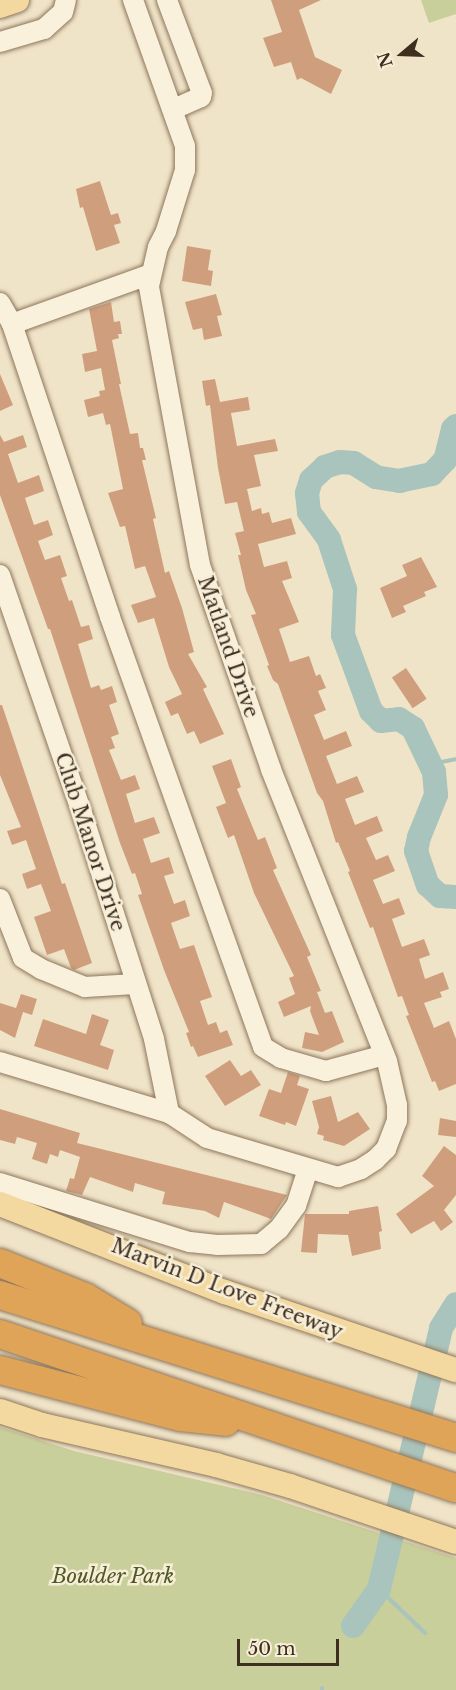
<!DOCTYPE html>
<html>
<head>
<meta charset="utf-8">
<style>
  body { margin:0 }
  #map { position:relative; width:456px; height:1690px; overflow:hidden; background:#f0e4c8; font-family:"Libre Baskerville",serif }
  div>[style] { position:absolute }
  .green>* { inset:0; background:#c9cf9b }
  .stream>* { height:4px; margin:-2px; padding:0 2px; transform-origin:2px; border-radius:2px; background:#a9c4bc }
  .river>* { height:24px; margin:-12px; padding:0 12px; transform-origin:12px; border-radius:12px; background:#a9c4bc }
  .building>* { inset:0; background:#cf9f7d; transform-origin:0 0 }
  .roads { filter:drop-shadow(0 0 2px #8d765c) drop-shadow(0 0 2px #8d765c) }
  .minor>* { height:20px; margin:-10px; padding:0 10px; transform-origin:10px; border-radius:10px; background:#faf1dc }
  .major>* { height:24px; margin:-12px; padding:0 12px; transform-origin:12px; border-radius:12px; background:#f3d9a0 }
  .highway>* { height:28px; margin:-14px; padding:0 14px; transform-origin:14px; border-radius:14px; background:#e0a458 }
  span { translate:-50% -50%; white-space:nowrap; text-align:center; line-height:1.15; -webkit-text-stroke:5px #f7eed8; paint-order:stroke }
  .street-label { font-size:20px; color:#3d2e20 }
  .park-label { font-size:20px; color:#4d5a26; font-style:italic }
  .north { position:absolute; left:372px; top:24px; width:60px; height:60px; -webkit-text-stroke:4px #f7eed8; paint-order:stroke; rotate:251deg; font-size:16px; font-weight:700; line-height:24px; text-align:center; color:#3d2e20 }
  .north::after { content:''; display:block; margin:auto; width:21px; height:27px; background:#3d2e20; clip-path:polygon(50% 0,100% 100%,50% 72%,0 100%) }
  .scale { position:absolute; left:237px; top:1639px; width:102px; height:27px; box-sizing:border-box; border:3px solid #3d2e20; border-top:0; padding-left:8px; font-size:18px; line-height:21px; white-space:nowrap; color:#3d2e20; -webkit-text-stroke:4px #f7eed8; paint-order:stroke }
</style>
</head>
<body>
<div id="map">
  <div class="green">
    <div style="clip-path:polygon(421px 0,456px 0,456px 14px,429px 23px)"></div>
    <div style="clip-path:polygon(0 1427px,74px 1451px,262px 1495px,456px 1558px,456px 1690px,0 1690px)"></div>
  </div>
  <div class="stream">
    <div style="left:431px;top:764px;width:25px;rotate:-11deg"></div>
    <div style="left:379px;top:1589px;width:64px;rotate:43.7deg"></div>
    <div style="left:322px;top:1690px;width:2px;rotate:-90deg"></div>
  </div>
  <div class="river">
    <div style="left:456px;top:426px;width:4px;rotate:135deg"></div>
    <div style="left:453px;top:429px;width:32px;rotate:104deg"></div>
    <div style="left:445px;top:460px;width:19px;rotate:133deg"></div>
    <div style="left:432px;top:474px;width:33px;rotate:168deg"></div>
    <div style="left:400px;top:481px;width:24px;rotate:-171deg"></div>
    <div style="left:376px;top:477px;width:26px;rotate:-148deg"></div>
    <div style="left:354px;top:463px;width:14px;rotate:-176deg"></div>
    <div style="left:340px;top:462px;width:16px;rotate:162deg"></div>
    <div style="left:325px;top:467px;width:19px;rotate:137deg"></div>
    <div style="left:311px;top:480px;width:14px;rotate:107deg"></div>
    <div style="left:307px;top:493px;width:19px;rotate:84deg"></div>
    <div style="left:309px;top:512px;width:34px;rotate:54deg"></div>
    <div style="left:329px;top:540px;width:52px;rotate:71.9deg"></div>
    <div style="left:345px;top:589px;width:46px;rotate:92.5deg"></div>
    <div style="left:343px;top:635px;width:81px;rotate:69.8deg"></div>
    <div style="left:371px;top:711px;width:14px;rotate:45deg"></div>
    <div style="left:381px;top:721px;width:18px;rotate:-6deg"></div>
    <div style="left:399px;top:719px;width:17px;rotate:33deg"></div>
    <div style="left:413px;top:728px;width:49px;rotate:64.5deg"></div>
    <div style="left:434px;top:772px;width:23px;rotate:85deg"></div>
    <div style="left:436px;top:795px;width:45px;rotate:112deg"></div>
    <div style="left:419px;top:837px;width:14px;rotate:102deg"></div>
    <div style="left:416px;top:851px;width:36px;rotate:71deg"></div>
    <div style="left:428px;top:885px;width:16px;rotate:43deg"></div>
    <div style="left:440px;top:896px;width:16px;rotate:4deg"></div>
    <div style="left:353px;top:1626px;width:45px;rotate:-54.9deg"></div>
    <div style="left:379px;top:1589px;width:268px;rotate:-76.6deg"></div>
    <div style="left:441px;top:1328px;width:28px;rotate:-58deg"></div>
  </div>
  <div class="building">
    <div style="clip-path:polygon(271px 0,321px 0,299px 10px,315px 57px,342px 70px,331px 94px,301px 78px,297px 80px,291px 62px,274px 67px,263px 38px,282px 32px)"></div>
    <div style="clip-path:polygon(100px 181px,111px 215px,118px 213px,121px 223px,114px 225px,120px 243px,96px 251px,83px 207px,80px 208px,76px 189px)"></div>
    <div style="clip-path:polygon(187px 246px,211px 250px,208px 270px,213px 271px,211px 286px,182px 281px)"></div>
    <div style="clip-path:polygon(216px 294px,222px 315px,217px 316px,222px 336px,204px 340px,202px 328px,193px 330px,185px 302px)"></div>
    <div style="clip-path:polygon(111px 302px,114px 322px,120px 321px,122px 334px,118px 334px,119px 338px,112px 340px,121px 384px,119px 384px,130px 434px,138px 433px,140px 448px,143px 448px,146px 460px,142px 460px,156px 518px,153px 519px,165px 573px,169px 571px,182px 608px,194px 652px,188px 654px,207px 687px,203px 689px,224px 734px,200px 744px,194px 731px,187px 734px,178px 713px,171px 716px,165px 702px,182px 694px,169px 667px,154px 618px,138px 623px,131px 605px,156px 597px,145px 566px,135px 569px,125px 526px,120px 527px,108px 493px,123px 489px,110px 424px,106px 425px,103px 413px,88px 417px,84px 400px,100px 396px,99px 391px,105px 390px,101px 368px,85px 372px,82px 354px,97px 351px,89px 309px)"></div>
    <div style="clip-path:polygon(0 374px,13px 405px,0 411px)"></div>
    <div style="clip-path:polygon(215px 379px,220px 402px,248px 397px,250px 410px,231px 413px,237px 446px,275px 439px,278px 451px,254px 455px,261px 486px,247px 489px,252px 511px,261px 508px,262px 514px,269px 512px,272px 523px,291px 518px,296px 534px,258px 544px,264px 567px,287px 561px,292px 578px,282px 581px,299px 622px,279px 629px,290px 662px,309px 656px,316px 676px,320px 674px,326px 688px,318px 691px,326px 710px,314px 715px,324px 740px,346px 731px,352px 746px,326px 756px,337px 784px,357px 776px,364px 792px,345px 799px,355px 825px,377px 816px,383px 831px,366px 838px,376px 860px,388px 855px,395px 871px,373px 880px,383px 904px,399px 898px,405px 914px,392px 919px,402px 947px,424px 939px,430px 955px,419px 959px,425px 979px,443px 972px,449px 989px,440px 992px,442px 997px,424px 1003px,434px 1028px,449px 1021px,456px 1039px,456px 1084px,439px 1091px,435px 1081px,432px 1082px,406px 1016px,409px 1015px,402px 996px,398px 997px,373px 927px,370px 928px,348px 872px,350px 871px,338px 842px,336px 843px,323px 801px,317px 793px,278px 684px,273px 680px,267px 666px,269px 665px,251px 615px,256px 614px,246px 590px,238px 555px,241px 555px,235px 533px,244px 531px,237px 502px,225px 504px,218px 468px,210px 405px,206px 406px,202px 381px)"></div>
    <div style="clip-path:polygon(0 435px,4px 442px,23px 435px,27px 447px,8px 454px,18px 483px,39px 475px,44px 491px,25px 498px,34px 525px,48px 520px,53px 535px,38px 541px,45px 560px,60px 555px,67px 576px,61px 578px,69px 601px,72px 600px,81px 627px,89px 625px,93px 639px,78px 644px,91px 688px,99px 685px,101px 690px,112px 686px,117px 702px,109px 705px,119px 734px,111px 737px,115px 748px,109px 750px,121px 780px,135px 775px,140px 789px,126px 794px,135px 823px,154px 817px,160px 833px,143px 839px,151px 863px,169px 857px,174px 873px,164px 876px,174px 904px,185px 900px,190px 916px,171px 923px,180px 949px,194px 945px,212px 997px,200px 1001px,208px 1025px,216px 1022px,220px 1033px,227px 1030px,233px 1045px,198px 1057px,193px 1046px,191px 1047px,186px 1033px,189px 1032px,164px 970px,138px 895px,142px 894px,135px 873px,132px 874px,120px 843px,50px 629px,48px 629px,0 495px)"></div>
    <div style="clip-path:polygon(421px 557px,437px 587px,424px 592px,426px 596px,403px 606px,406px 612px,392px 618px,380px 588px,407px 576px,402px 565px)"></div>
    <div style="left:406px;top:668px;width:37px;height:17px;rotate:56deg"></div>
    <div style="clip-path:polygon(0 705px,2px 705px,62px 884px,65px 883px,92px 963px,74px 970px,71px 968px,64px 949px,47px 955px,34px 917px,51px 911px,41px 884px,27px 889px,22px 874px,36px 869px,26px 840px,12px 845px,7px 831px,21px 827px,0 775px)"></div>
    <div style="clip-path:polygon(231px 759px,241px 787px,237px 789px,258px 840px,265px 837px,277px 868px,273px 870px,311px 955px,307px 957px,321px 991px,317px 992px,325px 1013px,332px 1011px,344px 1042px,322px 1052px,302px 1048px,305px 1032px,319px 1035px,310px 1011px,311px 1006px,284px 1017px,278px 1002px,295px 994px,289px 978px,294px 976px,254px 893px,234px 835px,228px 838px,216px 807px,226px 803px,212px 766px)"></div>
    <div style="clip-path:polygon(21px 994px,37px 999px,32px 1015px,23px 1012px,15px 1038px,0 1030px,0 1003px,16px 1008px)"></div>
    <div style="clip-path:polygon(92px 1014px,109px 1020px,100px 1045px,114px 1050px,108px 1070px,34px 1046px,43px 1019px,86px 1034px)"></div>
    <div style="clip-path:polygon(230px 1060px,241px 1076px,251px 1070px,261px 1085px,225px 1106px,205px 1076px)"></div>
    <div style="clip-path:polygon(288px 1072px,300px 1076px,297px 1085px,309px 1089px,296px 1126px,286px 1122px,285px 1125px,259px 1116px,269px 1089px,281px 1093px)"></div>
    <div style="clip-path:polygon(331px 1096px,338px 1122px,358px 1112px,370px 1129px,344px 1146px,323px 1140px,324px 1136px,317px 1134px,319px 1127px,312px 1101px)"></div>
    <div style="clip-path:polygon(0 1109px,80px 1133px,77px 1143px,287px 1195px,271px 1219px,224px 1202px,219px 1218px,205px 1211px,162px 1204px,165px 1192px,135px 1183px,133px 1192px,90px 1177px,82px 1195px,66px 1191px,70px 1178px,74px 1179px,80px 1157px,60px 1150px,58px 1157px,50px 1154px,47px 1164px,32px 1159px,37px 1143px,17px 1137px,15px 1144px,0 1140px)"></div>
    <div style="clip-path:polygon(440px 1118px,456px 1121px,456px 1137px,438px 1135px)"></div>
    <div style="clip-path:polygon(444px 1146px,456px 1155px,456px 1195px,444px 1210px,453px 1222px,441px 1231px,434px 1221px,411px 1234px,396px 1214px,434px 1186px,422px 1176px)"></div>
    <div style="clip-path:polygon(378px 1206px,382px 1231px,379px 1232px,381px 1249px,352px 1256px,348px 1235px,318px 1234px,317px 1253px,301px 1252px,305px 1214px,349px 1214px,349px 1211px)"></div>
  </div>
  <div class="roads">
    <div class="minor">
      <div style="left:167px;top:0;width:99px;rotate:69.4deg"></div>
      <div style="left:202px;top:93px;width:4px;rotate:104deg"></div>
      <div style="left:201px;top:97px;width:30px;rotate:156deg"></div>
      <div style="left:0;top:42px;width:46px;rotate:-16.5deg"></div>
      <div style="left:44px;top:29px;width:25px;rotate:-42deg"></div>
      <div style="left:63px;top:12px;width:12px;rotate:-76deg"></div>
      <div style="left:0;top:303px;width:24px;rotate:60deg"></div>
      <div style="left:12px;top:324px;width:309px;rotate:71.5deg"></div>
      <div style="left:110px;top:617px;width:456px;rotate:70.4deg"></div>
      <div style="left:263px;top:1047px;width:21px;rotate:31deg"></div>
      <div style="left:281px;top:1058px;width:47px;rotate:16.1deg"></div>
      <div style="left:326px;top:1071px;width:60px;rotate:-15.4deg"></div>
      <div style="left:12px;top:324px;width:148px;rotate:-19.8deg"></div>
      <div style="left:0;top:575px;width:252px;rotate:71deg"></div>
      <div style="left:82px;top:813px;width:237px;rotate:72.3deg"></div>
      <div style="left:154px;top:1039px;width:76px;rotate:78.5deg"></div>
      <div style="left:0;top:899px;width:63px;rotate:68.7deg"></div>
      <div style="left:23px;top:958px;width:21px;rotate:31deg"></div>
      <div style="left:41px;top:969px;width:48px;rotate:22.2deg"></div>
      <div style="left:85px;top:987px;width:50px;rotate:-3.4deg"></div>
      <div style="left:0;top:1062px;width:177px;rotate:16.8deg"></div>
      <div style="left:169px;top:1113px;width:45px;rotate:33.3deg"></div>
      <div style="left:207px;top:1138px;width:137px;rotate:16.6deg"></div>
      <div style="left:338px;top:1177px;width:24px;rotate:-19deg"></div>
      <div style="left:361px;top:1169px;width:17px;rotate:-33deg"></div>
      <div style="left:375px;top:1160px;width:16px;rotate:-45deg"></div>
      <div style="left:386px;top:1149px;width:30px;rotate:-69deg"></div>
      <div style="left:397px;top:1121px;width:16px;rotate:-90deg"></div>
      <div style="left:397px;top:1105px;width:45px;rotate:-102.8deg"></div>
      <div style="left:387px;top:1061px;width:314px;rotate:-111.7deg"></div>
      <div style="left:271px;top:769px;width:216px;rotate:-109.2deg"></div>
      <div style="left:200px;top:565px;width:284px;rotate:-100.4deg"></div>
      <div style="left:149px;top:286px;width:40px;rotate:-77deg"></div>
      <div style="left:158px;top:247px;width:18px;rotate:-63deg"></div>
      <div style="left:166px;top:231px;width:64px;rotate:-72.7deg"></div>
      <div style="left:185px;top:170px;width:24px;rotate:-90deg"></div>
      <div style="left:185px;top:146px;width:155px;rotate:-109.6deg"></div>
      <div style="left:0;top:1183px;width:199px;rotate:17.3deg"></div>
      <div style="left:190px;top:1242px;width:27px;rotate:6deg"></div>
      <div style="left:217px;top:1245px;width:44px;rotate:-1.3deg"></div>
      <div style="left:261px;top:1244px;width:23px;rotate:-40deg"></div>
      <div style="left:279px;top:1229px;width:29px;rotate:-54deg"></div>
      <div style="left:296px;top:1206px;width:38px;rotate:-72deg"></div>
    </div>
    <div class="major">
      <div style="left:0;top:6px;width:18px;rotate:-19deg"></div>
      <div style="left:0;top:1204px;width:242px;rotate:21.4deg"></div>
      <div style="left:225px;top:1292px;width:244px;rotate:18.7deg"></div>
      <div style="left:0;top:1411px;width:44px;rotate:18.4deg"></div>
      <div style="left:42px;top:1425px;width:179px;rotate:12.9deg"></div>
      <div style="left:216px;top:1465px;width:77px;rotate:15.8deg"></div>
      <div style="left:290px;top:1486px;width:175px;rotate:18.6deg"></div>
    </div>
    <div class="highway">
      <div style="left:0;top:1263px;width:92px;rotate:21.8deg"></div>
      <div style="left:85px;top:1297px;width:50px;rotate:31.2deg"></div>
      <div style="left:0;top:1295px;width:478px;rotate:17.4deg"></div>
      <div style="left:0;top:1334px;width:481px;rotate:18.7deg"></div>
      <div style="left:0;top:1370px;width:187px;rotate:14.6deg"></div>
      <div style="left:181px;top:1417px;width:45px;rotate:6.3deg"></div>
    </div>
  </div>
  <div class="street-label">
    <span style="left:228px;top:647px;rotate:71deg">Matland Drive</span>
    <span style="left:90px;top:842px;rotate:72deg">Club Manor Drive</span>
    <span style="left:227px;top:1289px;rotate:21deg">Marvin D Love Freeway</span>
  </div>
  <div class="park-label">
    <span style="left:113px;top:1576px">Boulder Park</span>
  </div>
  <div class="north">N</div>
  <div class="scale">50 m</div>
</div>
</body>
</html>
